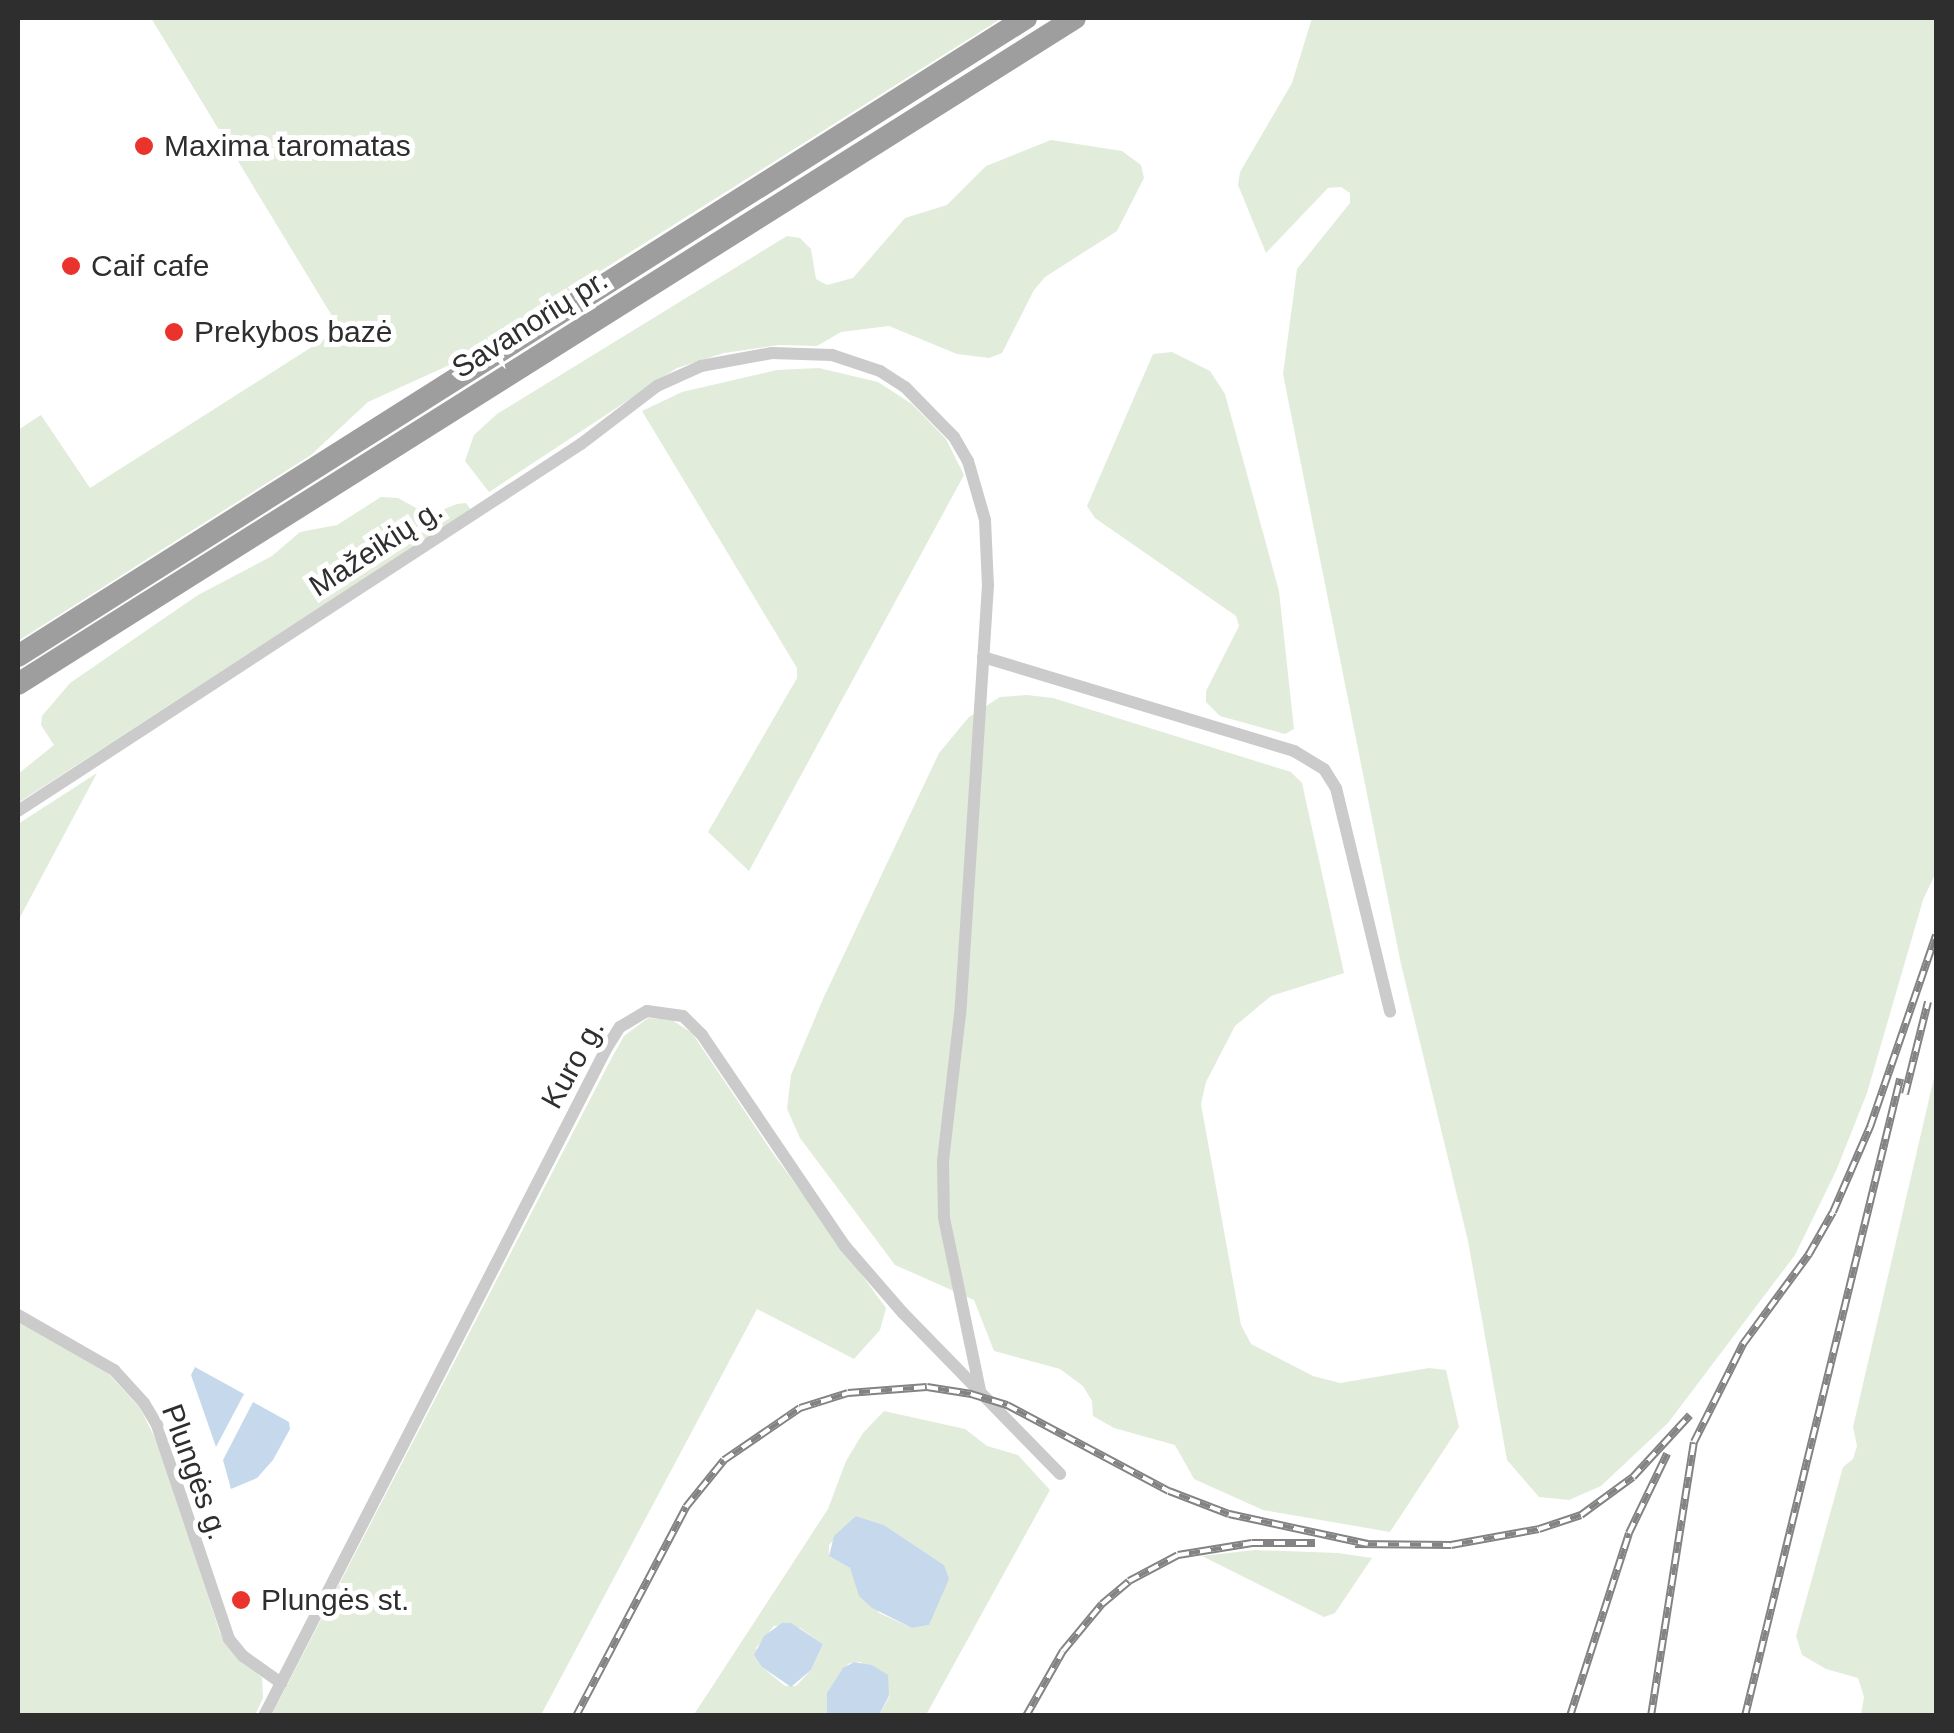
<!DOCTYPE html>
<html>
<head>
<meta charset="utf-8">
<style>
  body { margin:0 }
  #map { position:relative; width:1954px; height:1733px; overflow:hidden; background:#fff; font-family:Helvetica,sans-serif }
  div>[style] { position:absolute }
  .green>* { inset:0; background:#e2ecdb }
  .water>* { inset:0; background:#c6d9ec }
  .minor>* { height:12px; margin:-6px; padding:0 6px; transform-origin:6px; border-radius:6px; background:#cbcbcb }
  .trunk>* { height:22px; margin:-11px; padding:0 11px; transform-origin:11px; border-radius:11px; background:#9e9e9e }
  .rail>* { height:8px; margin-top:-4px; transform-origin:0; background:repeating-linear-gradient(90deg,#fff 0 11px,#838383 0 22px); box-sizing:border-box; border-block:2px solid #838383 }
  .dots>* { width:28px; height:28px; translate:-50% -50%; box-sizing:border-box; border:5px solid #fff; border-radius:50% }
  span { translate:-50% -50%; white-space:nowrap; text-align:center; line-height:1.15; -webkit-text-stroke:10px #fff; paint-order:stroke }
  .poi-label { font-size:30px; color:#2e2e2e }
  .left { translate:0 -50%; text-align:left }
  .street-label { font-size:30px; color:#2e2e2e }
  .frame { position:absolute; inset:0; border:20px solid #2e2e2e; pointer-events:none }
</style>
</head>
<body>
<div id="map">
  <div class="green">
    <div style="clip-path:polygon(151px 18px,1002px 18px,456px 362px,368px 402px,311px 455px,18px 641px,18px 430px,41px 415px,90px 488px,340px 329px)"></div>
    <div style="clip-path:polygon(1312px 18px,1936px 18px,1936px 872px,1923px 900px,1867px 1093px,1836px 1171px,1795px 1255px,1668px 1423px,1601px 1486px,1569px 1500px,1539px 1497px,1507px 1460px,1468px 1241px,1401px 964px,1283px 374px,1297px 269px,1350px 203px,1350px 193px,1341px 187px,1328px 188px,1266px 253px,1238px 185px,1240px 172px,1292px 83px)"></div>
    <div style="clip-path:polygon(1051px 140px,1122px 151px,1141px 165px,1144px 178px,1117px 231px,1045px 277px,1034px 290px,1002px 353px,989px 358px,957px 354px,889px 326px,841px 332px,817px 346px,779px 345px,724px 353px,677px 368px,489px 492px,465px 461px,474px 435px,497px 414px,787px 236px,800px 238px,811px 249px,816px 279px,827px 285px,853px 278px,905px 218px,947px 205px,986px 166px)"></div>
    <div style="clip-path:polygon(1172px 352px,1210px 371px,1225px 394px,1279px 591px,1294px 729px,1285px 734px,1220px 716px,1206px 702px,1206px 691px,1239px 626px,1236px 616px,1095px 518px,1087px 506px,1153px 354px)"></div>
    <div style="clip-path:polygon(819px 368px,878px 382px,912px 404px,946px 439px,964px 475px,749px 871px,708px 832px,797px 678px,797px 668px,642px 411px,682px 392px,777px 370px)"></div>
    <div style="clip-path:polygon(381px 497px,398px 498px,429px 515px,457px 504px,466px 503px,471px 510px,18px 803px,18px 774px,54px 745px,41px 725px,42px 716px,70px 683px,198px 595px,272px 556px,300px 532px,337px 525px)"></div>
    <div style="clip-path:polygon(1027px 695px,1053px 698px,1291px 772px,1302px 783px,1344px 973px,1271px 996px,1235px 1026px,1206px 1082px,1201px 1104px,1241px 1325px,1251px 1344px,1313px 1376px,1340px 1383px,1429px 1368px,1446px 1370px,1459px 1427px,1390px 1532px,1263px 1510px,1194px 1479px,1175px 1445px,1114px 1428px,1093px 1416px,1092px 1401px,1083px 1386px,1060px 1369px,994px 1351px,974px 1300px,895px 1265px,800px 1138px,787px 1109px,791px 1075px,823px 999px,939px 753px,969px 717px,1000px 697px)"></div>
    <div style="clip-path:polygon(97px 773px,18px 921px,18px 824px)"></div>
    <div style="clip-path:polygon(648px 1018px,672px 1020px,692px 1033px,772px 1152px,886px 1308px,880px 1330px,854px 1359px,757px 1309px,541px 1715px,271px 1716px,610px 1061px,624px 1036px)"></div>
    <div style="clip-path:polygon(1936px 1069px,1936px 1715px,1861px 1715px,1864px 1697px,1858px 1678px,1826px 1669px,1802px 1655px,1796px 1636px,1843px 1467px,1853px 1459px,1857px 1446px,1853px 1427px)"></div>
    <div style="clip-path:polygon(18px 1321px,107px 1372px,140px 1408px,163px 1454px,220px 1633px,230px 1649px,262px 1678px,263px 1698px,255px 1715px,18px 1715px)"></div>
    <div style="clip-path:polygon(evenodd,884px 1411px,965px 1429px,987px 1446px,1018px 1455px,1050px 1490px,926px 1715px,879px 1715px,890px 1696px,861px 1662px,854px 1662px,848px 1664px,827px 1715px,693px 1716px,828px 1509px,846px 1461px,863px 1433px,884px 1411px,856px 1516px,884px 1525px,944px 1565px,928px 1625px,912px 1628px,879px 1613px,850px 1568px,829px 1556px,829px 1545px,856px 1516px,884px 1411px,774px 1626px,800px 1628px,823px 1644px,811px 1670px,796px 1686px,785px 1686px,762px 1667px,756px 1648px,774px 1626px)"></div>
    <div style="clip-path:polygon(1254px 1550px,1338px 1553px,1372px 1558px,1335px 1613px,1324px 1617px,1202px 1556px)"></div>
  </div>
  <div class="water">
    <div style="clip-path:polygon(195px 1367px,244px 1394px,216px 1447px,191px 1375px)"></div>
    <div style="clip-path:polygon(253px 1402px,289px 1422px,290px 1429px,273px 1460px,257px 1478px,231px 1489px,223px 1460px)"></div>
    <div style="clip-path:polygon(856px 1516px,884px 1525px,944px 1565px,949px 1579px,929px 1625px,912px 1628px,872px 1608px,859px 1596px,850px 1568px,829px 1556px,834px 1536px)"></div>
    <div style="clip-path:polygon(782px 1623px,791px 1623px,823px 1644px,811px 1670px,791px 1687px,762px 1667px,754px 1655px,764px 1636px)"></div>
    <div style="clip-path:polygon(854px 1662px,872px 1665px,888px 1675px,889px 1696px,879px 1715px,827px 1715px,827px 1693px,843px 1668px)"></div>
  </div>
  <div class="minor">
    <div style="left:983px;top:657px;width:325px;rotate:16.8deg"></div>
    <div style="left:1294px;top:751px;width:35px;rotate:31deg"></div>
    <div style="left:1324px;top:769px;width:22px;rotate:58deg"></div>
    <div style="left:1336px;top:788px;width:230px;rotate:76.4deg"></div>
    <div style="left:18px;top:811px;width:672px;rotate:-33.1deg"></div>
    <div style="left:581px;top:444px;width:96px;rotate:-37.3deg"></div>
    <div style="left:657px;top:386px;width:48px;rotate:-24.4deg"></div>
    <div style="left:701px;top:366px;width:72px;rotate:-10.4deg"></div>
    <div style="left:772px;top:353px;width:60px;rotate:1.9deg"></div>
    <div style="left:832px;top:355px;width:51px;rotate:18.4deg"></div>
    <div style="left:880px;top:371px;width:30px;rotate:33deg"></div>
    <div style="left:905px;top:387px;width:70px;rotate:45.6deg"></div>
    <div style="left:954px;top:437px;width:28px;rotate:60deg"></div>
    <div style="left:968px;top:461px;width:61px;rotate:73.9deg"></div>
    <div style="left:985px;top:520px;width:65px;rotate:87.4deg"></div>
    <div style="left:988px;top:585px;width:430px;rotate:93.7deg"></div>
    <div style="left:960px;top:1014px;width:149px;rotate:96.6deg"></div>
    <div style="left:943px;top:1162px;width:56px;rotate:89deg"></div>
    <div style="left:944px;top:1218px;width:177px;rotate:78.2deg"></div>
    <div style="left:18px;top:1315px;width:111px;rotate:29.8deg"></div>
    <div style="left:114px;top:1370px;width:45px;rotate:47.7deg"></div>
    <div style="left:144px;top:1403px;width:26px;rotate:59deg"></div>
    <div style="left:157px;top:1425px;width:226px;rotate:71.4deg"></div>
    <div style="left:229px;top:1639px;width:22px;rotate:51deg"></div>
    <div style="left:243px;top:1656px;width:47px;rotate:35.4deg"></div>
    <div style="left:264px;top:1716px;width:750px;rotate:-62.85deg"></div>
    <div style="left:606px;top:1049px;width:26px;rotate:-58deg"></div>
    <div style="left:620px;top:1027px;width:31px;rotate:-31deg"></div>
    <div style="left:647px;top:1011px;width:36px;rotate:8deg"></div>
    <div style="left:683px;top:1016px;width:27px;rotate:45deg"></div>
    <div style="left:702px;top:1035px;width:254px;rotate:55.9deg"></div>
    <div style="left:844px;top:1245px;width:90px;rotate:49.1deg"></div>
    <div style="left:903px;top:1313px;width:225px;rotate:45.7deg"></div>
  </div>
  <div class="trunk">
    <div style="left:18px;top:656px;width:1193px;rotate:-32.33deg"></div>
    <div style="left:18px;top:684px;width:1249px;rotate:-32.21deg"></div>
  </div>
  <div class="rail">
    <div style="left:1905px;top:1094px;width:95px;rotate:-76deg"></div>
    <div style="left:1355px;top:1544px;width:96px;rotate:0.6deg"></div>
    <div style="left:1451px;top:1545px;width:89px;rotate:-10.3deg"></div>
    <div style="left:1539px;top:1529px;width:44px;rotate:-18.4deg"></div>
    <div style="left:1581px;top:1515px;width:64px;rotate:-36.2deg"></div>
    <div style="left:1633px;top:1477px;width:84px;rotate:-47.4deg"></div>
    <div style="left:576px;top:1716px;width:236px;rotate:-62.2deg"></div>
    <div style="left:686px;top:1507px;width:60px;rotate:-51deg"></div>
    <div style="left:724px;top:1460px;width:92px;rotate:-34.4deg"></div>
    <div style="left:800px;top:1408px;width:50px;rotate:-17.4deg"></div>
    <div style="left:848px;top:1393px;width:79px;rotate:-4.3deg"></div>
    <div style="left:927px;top:1387px;width:45px;rotate:9deg"></div>
    <div style="left:971px;top:1394px;width:38px;rotate:17deg"></div>
    <div style="left:1007px;top:1405px;width:183px;rotate:28deg"></div>
    <div style="left:1169px;top:1491px;width:64px;rotate:21deg"></div>
    <div style="left:1229px;top:1514px;width:142px;rotate:12.2deg"></div>
    <div style="left:1026px;top:1716px;width:75px;rotate:-60.4deg"></div>
    <div style="left:1063px;top:1651px;width:61px;rotate:-50.3deg"></div>
    <div style="left:1102px;top:1604px;width:35px;rotate:-40deg"></div>
    <div style="left:1129px;top:1581px;width:55px;rotate:-28deg"></div>
    <div style="left:1178px;top:1555px;width:75px;rotate:-9.2deg"></div>
    <div style="left:1252px;top:1543px;width:63px"></div>
    <div style="left:1570px;top:1716px;width:192px;rotate:-72.1deg"></div>
    <div style="left:1629px;top:1533px;width:88px;rotate:-64.3deg"></div>
    <div style="left:1651px;top:1716px;width:277px;rotate:-81.1deg"></div>
    <div style="left:1694px;top:1442px;width:110px;rotate:-63.4deg"></div>
    <div style="left:1743px;top:1344px;width:112px;rotate:-53.7deg"></div>
    <div style="left:1809px;top:1254px;width:48px;rotate:-60.3deg"></div>
    <div style="left:1833px;top:1212px;width:93px;rotate:-66.5deg"></div>
    <div style="left:1870px;top:1127px;width:203px;rotate:-71deg"></div>
    <div style="left:1745px;top:1716px;width:656px;rotate:-76.32deg"></div>
  </div>
  <div class="dots">
    <div style="left:144px;top:146px;background:#e9332c"></div>
    <div style="left:71px;top:266px;background:#e9332c"></div>
    <div style="left:174px;top:332px;background:#e9332c"></div>
    <div style="left:241px;top:1600px;background:#e9332c"></div>
  </div>
  <div class="poi-label">
    <span class="left" style="left:164px;top:146px">Maxima taromatas</span>
    <span class="left" style="left:91px;top:266px">Caif cafe</span>
    <span class="left" style="left:194px;top:332px">Prekybos bazė</span>
    <span class="left" style="left:261px;top:1600px">Plungės st.</span>
  </div>
  <div class="street-label">
    <span style="left:530px;top:324px;rotate:-32deg">Savanorių pr.</span>
    <span style="left:376px;top:548px;rotate:-33deg">Mažeikių g.</span>
    <span style="left:573px;top:1064px;rotate:-61deg">Kuro g.</span>
    <span style="left:195px;top:1472px;rotate:70deg">Plungės g.</span>
  </div>
  <div class="frame"></div>
</div>
</body>
</html>
